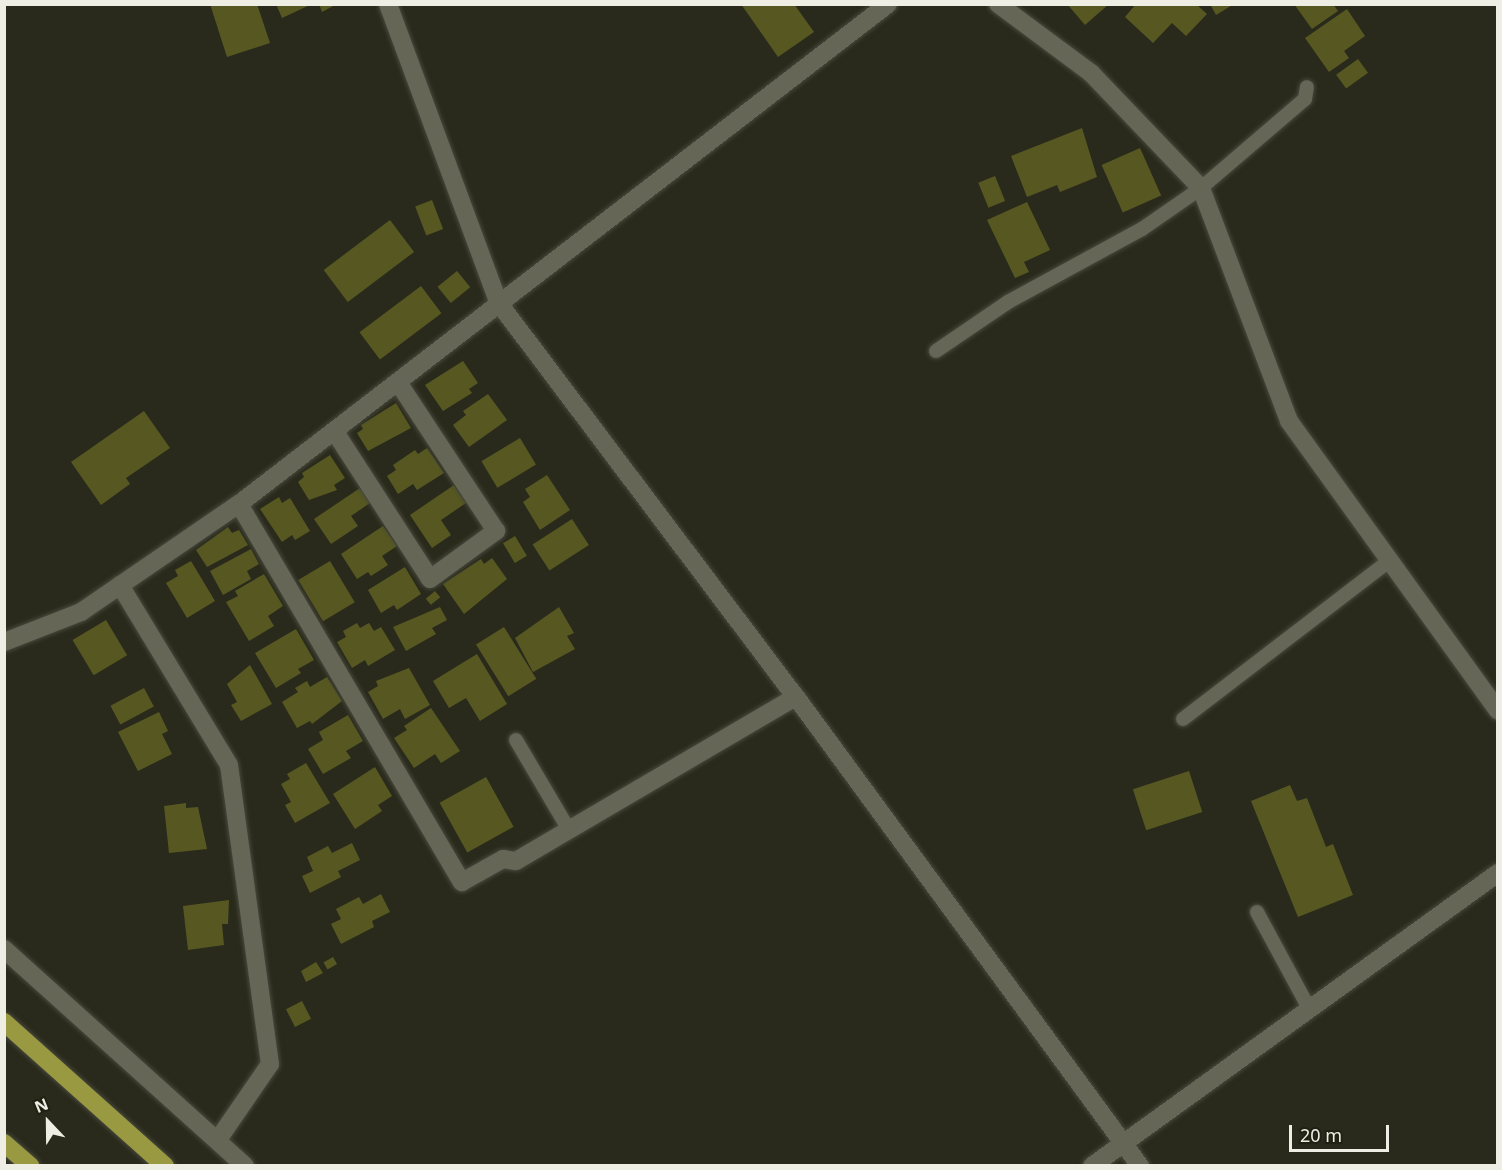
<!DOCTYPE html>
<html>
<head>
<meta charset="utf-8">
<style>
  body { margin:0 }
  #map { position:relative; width:1502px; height:1170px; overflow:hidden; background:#2a2a1c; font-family:"Noto Sans",sans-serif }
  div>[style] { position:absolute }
  .building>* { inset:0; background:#575821; transform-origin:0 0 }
  .roads { filter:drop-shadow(0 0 2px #47483c) drop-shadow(0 0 2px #47483c) }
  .service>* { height:14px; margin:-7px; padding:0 7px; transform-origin:7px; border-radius:7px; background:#656656 }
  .minor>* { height:18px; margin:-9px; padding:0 9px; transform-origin:9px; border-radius:9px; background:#656656 }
  .trunk>* { height:18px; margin:-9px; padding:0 9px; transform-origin:9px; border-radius:9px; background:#989940 }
  span { translate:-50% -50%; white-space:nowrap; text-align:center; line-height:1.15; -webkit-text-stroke:5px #202113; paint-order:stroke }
  .frame { position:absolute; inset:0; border:6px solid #eeeee5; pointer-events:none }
  .north { position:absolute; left:18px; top:1092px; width:60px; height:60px; -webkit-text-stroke:4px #202113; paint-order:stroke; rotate:338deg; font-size:16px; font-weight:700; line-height:24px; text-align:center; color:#eeeee5 }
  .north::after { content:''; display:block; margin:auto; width:21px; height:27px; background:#eeeee5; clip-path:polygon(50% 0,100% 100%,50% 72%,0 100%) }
  .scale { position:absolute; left:1289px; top:1125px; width:100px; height:27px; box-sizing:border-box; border:3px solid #eeeee5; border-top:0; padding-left:8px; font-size:18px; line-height:21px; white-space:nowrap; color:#eeeee5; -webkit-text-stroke:4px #202113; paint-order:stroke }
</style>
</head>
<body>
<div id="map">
  <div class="building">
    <div style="clip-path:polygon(210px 4px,257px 4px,270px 43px,227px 57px)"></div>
    <div style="clip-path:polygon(276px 4px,312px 4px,282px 18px)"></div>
    <div style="clip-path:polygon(319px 4px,337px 4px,322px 12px)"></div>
    <div style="clip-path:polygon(741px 4px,794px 4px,814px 32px,778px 57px)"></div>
    <div style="clip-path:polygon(1067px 4px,1109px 4px,1085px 25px)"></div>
    <div style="clip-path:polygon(1136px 4px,1196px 4px,1207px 14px,1186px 36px,1172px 23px,1153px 43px,1125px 17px)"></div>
    <div style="clip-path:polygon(1210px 4px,1234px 4px,1216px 15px)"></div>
    <div style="clip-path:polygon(1294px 4px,1333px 4px,1338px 11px,1312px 29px)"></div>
    <div style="clip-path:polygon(1347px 9px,1365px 36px,1344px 51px,1349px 58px,1329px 72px,1305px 38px)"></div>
    <div style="left:1358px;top:59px;width:17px;height:27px;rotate:54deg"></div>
    <div style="clip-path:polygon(1082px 128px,1097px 177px,1060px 192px,1057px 185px,1027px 197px,1011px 156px)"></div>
    <div style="left:1140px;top:148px;width:52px;height:42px;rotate:66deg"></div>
    <div style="left:995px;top:176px;width:27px;height:18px;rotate:68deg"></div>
    <div style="left:432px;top:200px;width:31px;height:18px;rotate:69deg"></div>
    <div style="clip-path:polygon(1027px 202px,1050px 250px,1024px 262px,1029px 272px,1015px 278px,987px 220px)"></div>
    <div style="left:390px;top:220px;width:40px;height:83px;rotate:53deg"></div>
    <div style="left:457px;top:271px;width:21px;height:25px;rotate:51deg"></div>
    <div style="left:421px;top:286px;width:34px;height:77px;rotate:53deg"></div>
    <div style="clip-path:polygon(463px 361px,478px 383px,469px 389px,472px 393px,443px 411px,425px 385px)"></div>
    <div style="clip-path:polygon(488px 394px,507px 420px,469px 447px,453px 425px,466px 415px,463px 411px)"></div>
    <div style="clip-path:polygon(396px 403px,411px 428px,368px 451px,357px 433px,363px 429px,361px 425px)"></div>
    <div style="clip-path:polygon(144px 411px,170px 448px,126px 478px,130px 484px,101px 505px,71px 462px)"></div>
    <div style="left:520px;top:438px;width:31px;height:45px;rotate:59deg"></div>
    <div style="clip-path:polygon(427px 448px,444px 473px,417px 490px,413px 484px,398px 494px,387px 476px,396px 470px,393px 465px,415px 450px,418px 454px)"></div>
    <div style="clip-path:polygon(330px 455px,345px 478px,334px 485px,337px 490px,309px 500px,298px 482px,304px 477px,302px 473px)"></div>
    <div style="clip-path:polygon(547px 475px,570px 510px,540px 530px,523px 502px,530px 497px,525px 489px)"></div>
    <div style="clip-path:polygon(454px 485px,466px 503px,441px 520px,451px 535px,432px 548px,410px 515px)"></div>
    <div style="clip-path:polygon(360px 488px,370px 503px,351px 516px,358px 526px,331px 544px,314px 519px)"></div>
    <div style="clip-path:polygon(279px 497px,282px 503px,290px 498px,310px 531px,295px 540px,292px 535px,282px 542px,260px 509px)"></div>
    <div style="left:572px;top:519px;width:31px;height:47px;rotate:57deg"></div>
    <div style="clip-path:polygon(383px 526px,397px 546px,382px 556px,388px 565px,371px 576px,368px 572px,357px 579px,341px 554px)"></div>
    <div style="clip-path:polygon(228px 527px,232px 533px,239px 530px,248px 545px,207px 567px,196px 550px)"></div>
    <div style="left:515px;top:536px;width:23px;height:14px;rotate:59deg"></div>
    <div style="clip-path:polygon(251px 549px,259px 564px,247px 571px,251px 579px,223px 595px,210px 571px)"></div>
    <div style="clip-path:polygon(492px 558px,507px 579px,464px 614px,443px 584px,481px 559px,484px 564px)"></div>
    <div style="clip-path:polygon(191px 561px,215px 601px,187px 618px,166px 583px,178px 576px,175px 570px)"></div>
    <div style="left:330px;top:561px;width:48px;height:37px;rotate:59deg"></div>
    <div style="clip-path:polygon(405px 567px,421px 594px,397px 610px,394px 605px,381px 613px,368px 590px)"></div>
    <div style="clip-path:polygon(264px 574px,283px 606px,268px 616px,274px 626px,249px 641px,226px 602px,238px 596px,235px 591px)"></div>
    <div style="left:435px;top:591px;width:8px;height:12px;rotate:50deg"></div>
    <div style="clip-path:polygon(440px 607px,447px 620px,432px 628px,436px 634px,406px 651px,393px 627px)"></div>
    <div style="clip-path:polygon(559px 607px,574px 633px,567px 636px,575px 649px,533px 672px,515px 638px)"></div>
    <div style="left:106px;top:620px;width:41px;height:39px;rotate:59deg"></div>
    <div style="clip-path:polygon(357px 623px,360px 628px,369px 623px,374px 631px,381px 627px,395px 650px,368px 666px,365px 660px,352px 668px,337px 642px,346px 637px,343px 631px)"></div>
    <div style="left:504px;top:627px;width:61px;height:33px;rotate:58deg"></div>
    <div style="clip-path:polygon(296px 629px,314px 660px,298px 669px,301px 673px,276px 688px,255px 653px)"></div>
    <div style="clip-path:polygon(477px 654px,507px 704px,480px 721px,466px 698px,449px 708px,433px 681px)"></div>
    <div style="clip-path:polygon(250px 665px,272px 704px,241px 721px,231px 705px,237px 702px,227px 684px)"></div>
    <div style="clip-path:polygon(409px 668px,430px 705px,405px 719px,400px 709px,383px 719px,368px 692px,378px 686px,376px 681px)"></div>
    <div style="clip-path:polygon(327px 677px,342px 701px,312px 724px,310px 721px,297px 728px,282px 702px,298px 692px,295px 688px,307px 681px,310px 687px)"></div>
    <div style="left:144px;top:688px;width:21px;height:38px;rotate:62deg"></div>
    <div style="clip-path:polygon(431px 708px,460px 751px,441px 763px,435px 754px,414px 768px,394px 738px,407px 730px,404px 726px)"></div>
    <div style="clip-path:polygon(159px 712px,168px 731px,162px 734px,172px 754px,138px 771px,118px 732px)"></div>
    <div style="clip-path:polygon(348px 715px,363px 741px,346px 751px,351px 758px,323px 774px,308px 749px,323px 740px,319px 732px)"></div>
    <div style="clip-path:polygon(306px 763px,330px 803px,295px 823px,285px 805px,291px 802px,281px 784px,290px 779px,287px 774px)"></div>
    <div style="clip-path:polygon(375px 767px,392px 796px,378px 805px,382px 811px,355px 829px,333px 794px)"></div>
    <div style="left:1189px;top:771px;width:43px;height:59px;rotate:72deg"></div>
    <div style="left:486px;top:777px;width:57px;height:53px;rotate:61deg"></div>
    <div style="clip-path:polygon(1290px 785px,1297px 801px,1307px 798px,1326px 847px,1333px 844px,1353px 895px,1298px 917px,1251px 801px)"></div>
    <div style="clip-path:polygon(186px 803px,186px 808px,198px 807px,207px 849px,169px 853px,164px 806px)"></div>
    <div style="clip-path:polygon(352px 843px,360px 860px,338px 871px,341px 877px,310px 893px,302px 876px,313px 871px,307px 857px,328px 846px,332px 853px)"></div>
    <div style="clip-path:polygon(381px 894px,390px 912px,372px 921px,374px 927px,341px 944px,331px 924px,341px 919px,336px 909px,359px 897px,363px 904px)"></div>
    <div style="clip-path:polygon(229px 900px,228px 924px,222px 924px,224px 945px,188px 950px,183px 906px)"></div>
    <div style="left:333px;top:957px;width:8px;height:11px;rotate:60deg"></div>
    <div style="clip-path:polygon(316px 962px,323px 973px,306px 982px,301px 971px)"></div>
    <div style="left:302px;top:1001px;width:20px;height:18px;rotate:63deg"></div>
  </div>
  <div class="roads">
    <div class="service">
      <div style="left:936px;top:351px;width:87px;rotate:-34.2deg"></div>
      <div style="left:1008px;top:302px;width:153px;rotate:-28.6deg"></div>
      <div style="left:1142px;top:229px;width:72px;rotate:-34.8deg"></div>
      <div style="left:1201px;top:188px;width:137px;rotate:-40.6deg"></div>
      <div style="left:1305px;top:99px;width:12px;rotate:-81deg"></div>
      <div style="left:1183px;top:719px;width:261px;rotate:-37.5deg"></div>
      <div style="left:516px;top:740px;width:104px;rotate:59.5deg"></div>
      <div style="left:1257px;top:912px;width:111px;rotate:61.6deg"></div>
    </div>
    <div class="minor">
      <div style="left:388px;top:4px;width:318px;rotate:69.7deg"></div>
      <div style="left:498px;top:302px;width:495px;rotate:53deg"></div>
      <div style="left:796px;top:697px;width:582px;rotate:53.74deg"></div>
      <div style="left:998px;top:4px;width:116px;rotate:36.6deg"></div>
      <div style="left:1091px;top:73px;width:159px;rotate:46.3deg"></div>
      <div style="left:1201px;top:188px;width:249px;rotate:69.3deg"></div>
      <div style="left:1289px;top:421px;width:357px;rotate:54.2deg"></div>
      <div style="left:335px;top:432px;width:175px;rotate:57.1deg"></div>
      <div style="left:430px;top:579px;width:82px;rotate:-36deg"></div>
      <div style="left:496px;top:531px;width:176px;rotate:-123.4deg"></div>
      <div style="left:239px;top:504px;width:439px;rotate:59.5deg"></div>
      <div style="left:462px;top:882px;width:47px;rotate:-29.3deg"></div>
      <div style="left:503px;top:859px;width:13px;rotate:9deg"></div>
      <div style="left:516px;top:861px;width:324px;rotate:-30.4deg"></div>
      <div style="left:120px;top:585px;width:210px;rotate:58.8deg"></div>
      <div style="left:229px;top:765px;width:302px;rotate:82.2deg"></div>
      <div style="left:270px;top:1064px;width:93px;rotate:124.5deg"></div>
      <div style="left:4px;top:642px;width:83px;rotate:-21.3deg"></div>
      <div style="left:81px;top:612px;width:191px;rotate:-34.4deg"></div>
      <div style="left:239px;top:504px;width:819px;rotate:-37.61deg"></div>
      <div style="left:4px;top:949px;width:324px;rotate:42deg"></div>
      <div style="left:1092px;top:1166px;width:501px;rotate:-35.82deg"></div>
    </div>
    <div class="trunk">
      <div style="left:4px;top:1022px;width:216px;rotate:41.8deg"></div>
      <div style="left:4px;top:1143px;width:35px;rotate:41deg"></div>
    </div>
  </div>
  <div class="frame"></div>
  <div class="north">N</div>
  <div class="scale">20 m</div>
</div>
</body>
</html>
